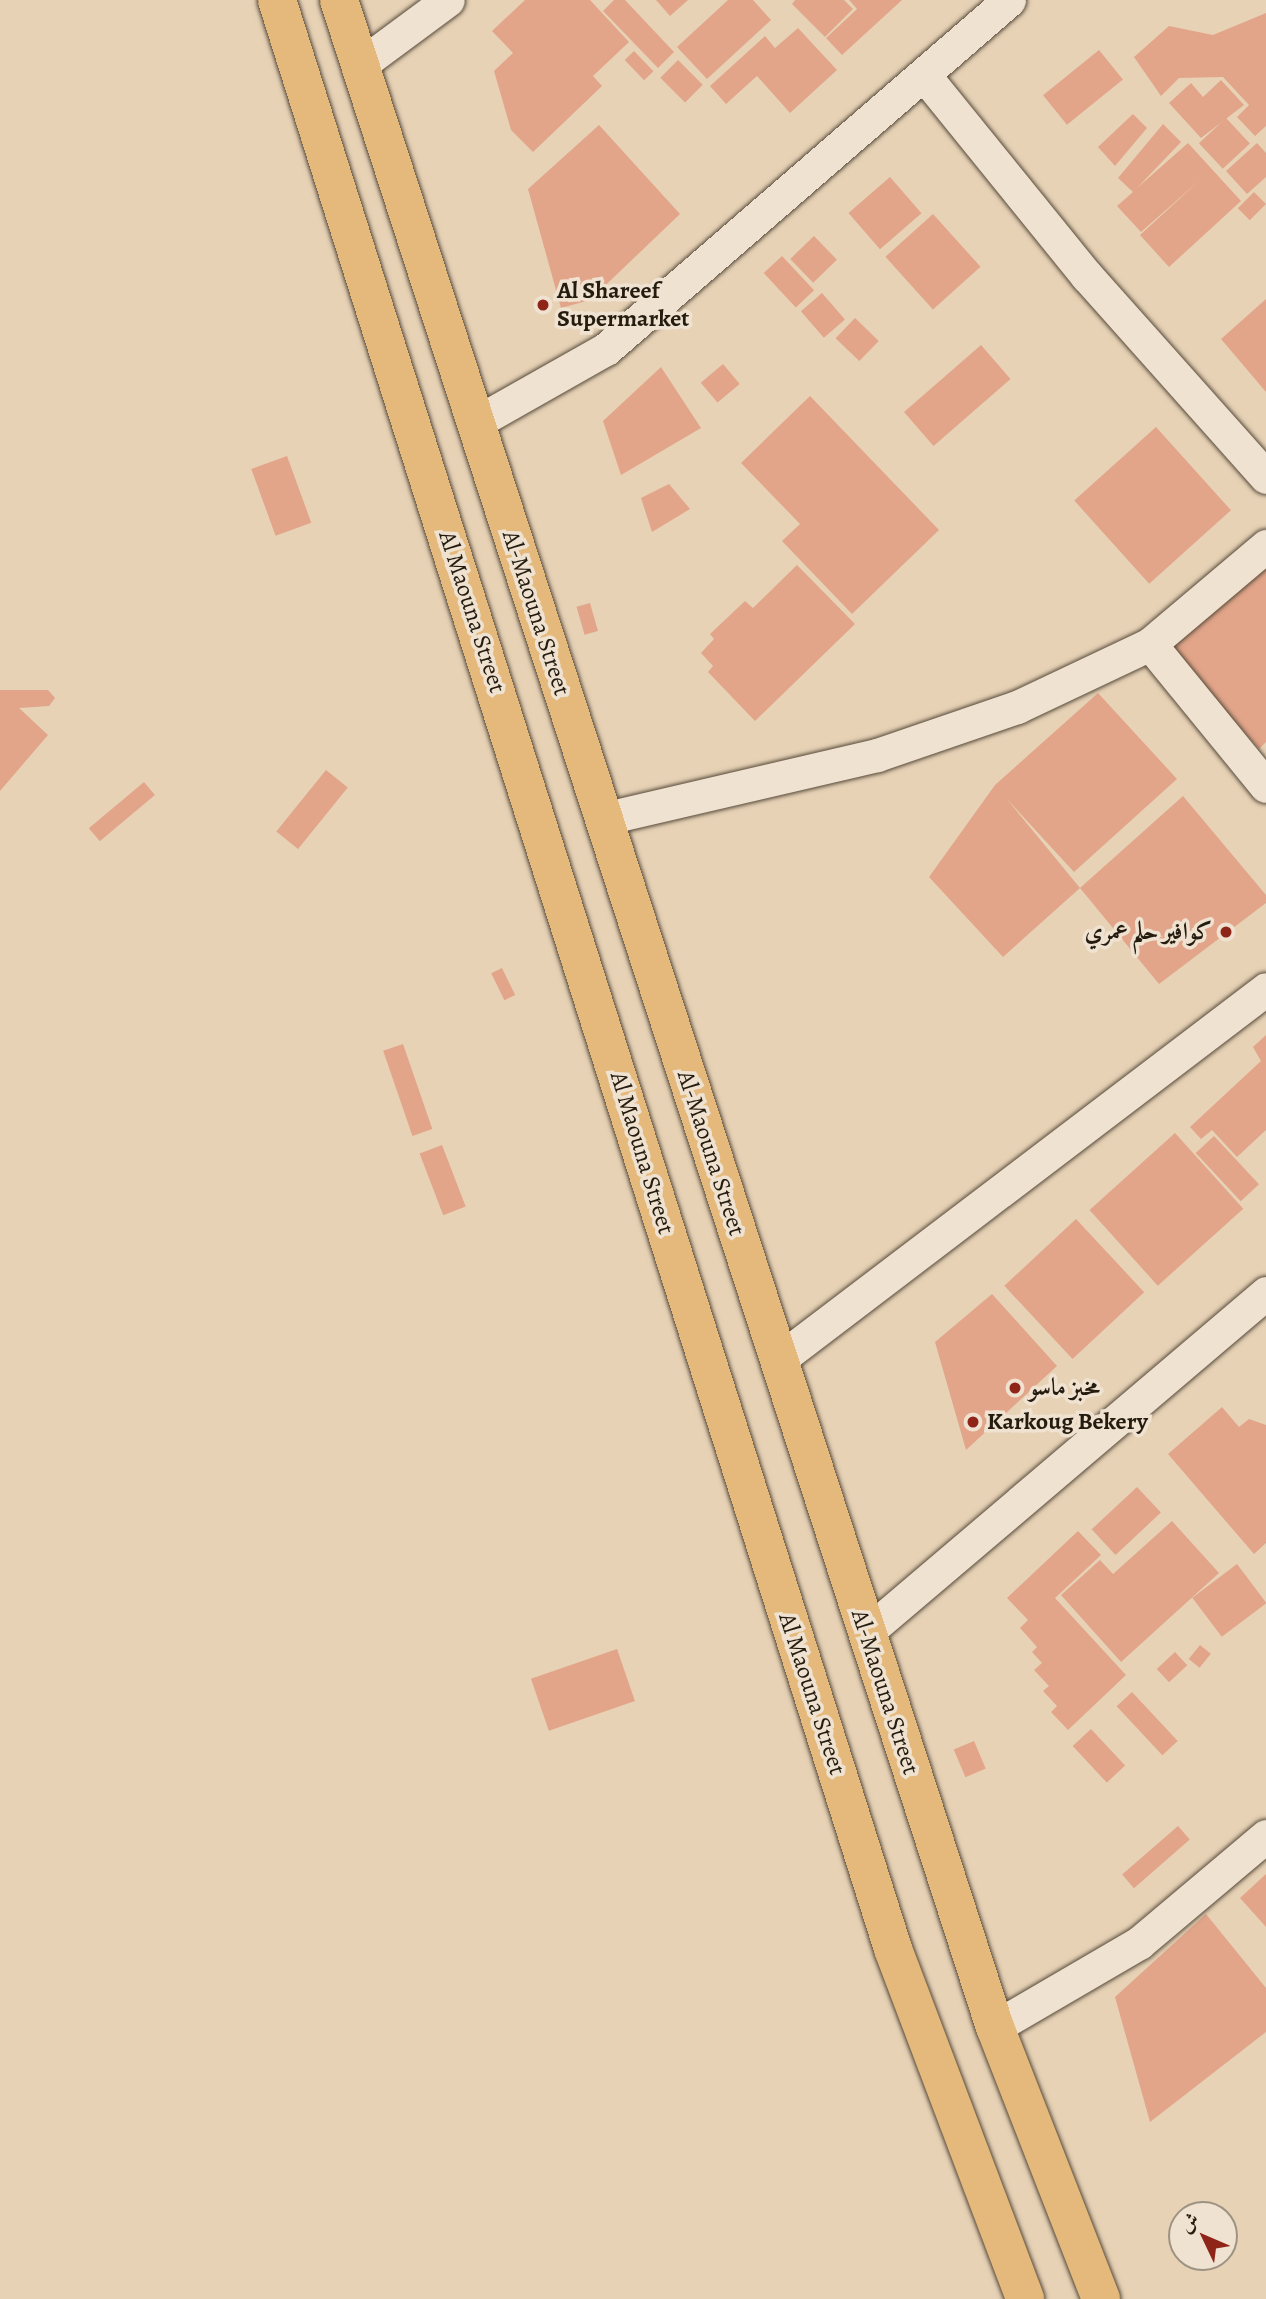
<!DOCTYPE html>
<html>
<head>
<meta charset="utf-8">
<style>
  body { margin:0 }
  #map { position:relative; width:1266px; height:2299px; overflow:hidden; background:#e7d2b6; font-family:Alegreya,Amiri,serif }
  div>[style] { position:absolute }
  .building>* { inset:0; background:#e2a58a; transform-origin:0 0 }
  .roads { filter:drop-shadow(0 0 2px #564a3a) drop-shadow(0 0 2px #564a3a) }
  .minor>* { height:33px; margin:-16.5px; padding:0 16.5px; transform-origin:16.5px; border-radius:16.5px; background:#efe2d0 }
  .trunk>* { height:38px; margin:-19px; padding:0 19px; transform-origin:19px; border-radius:19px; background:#e4b97b }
  .dots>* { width:19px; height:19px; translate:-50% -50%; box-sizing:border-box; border:4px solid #efe2d0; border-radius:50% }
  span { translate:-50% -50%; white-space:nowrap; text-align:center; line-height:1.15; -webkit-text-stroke:7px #efe2d0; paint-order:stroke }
  .poi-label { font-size:24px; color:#251c10; font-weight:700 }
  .left { translate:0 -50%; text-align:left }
  .right { translate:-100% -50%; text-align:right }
  .street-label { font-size:24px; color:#251c10 }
  .north { position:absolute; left:1168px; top:2201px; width:70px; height:70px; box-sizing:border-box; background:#efe2d0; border:2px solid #9e9383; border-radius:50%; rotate:314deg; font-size:19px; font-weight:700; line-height:28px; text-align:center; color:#251c10 }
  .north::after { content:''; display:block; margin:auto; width:24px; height:32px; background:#8f2418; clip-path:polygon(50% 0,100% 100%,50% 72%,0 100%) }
</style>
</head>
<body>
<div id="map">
  <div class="building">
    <div style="clip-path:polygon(525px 0,590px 0,629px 42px,593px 76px,602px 86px,533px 152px,511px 130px,494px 71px,513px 53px,492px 31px)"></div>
    <div style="clip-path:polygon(614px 0,625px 0,674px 52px,658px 68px,603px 11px)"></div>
    <div style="clip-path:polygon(656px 0,688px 0,670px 16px)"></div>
    <div style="clip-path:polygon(728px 0,753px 0,771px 20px,707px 79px,677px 47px)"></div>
    <div style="clip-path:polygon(795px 0,844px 0,853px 9px,825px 37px,792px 4px)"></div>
    <div style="clip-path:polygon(849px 0,902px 0,842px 55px,826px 38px,857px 9px)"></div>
    <div style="clip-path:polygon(1266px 13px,1266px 126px,1255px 136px,1237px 117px,1249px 105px,1223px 77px,1179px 78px,1161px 96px,1134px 57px,1169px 26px,1213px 35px)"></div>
    <div style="clip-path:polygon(798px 28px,837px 70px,790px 113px,757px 76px,726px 104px,710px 86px,765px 36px,775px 48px)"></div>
    <div style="left:1099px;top:50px;width:38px;height:72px;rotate:51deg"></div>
    <div style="left:634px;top:51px;width:28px;height:13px;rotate:46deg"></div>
    <div style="left:678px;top:60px;width:35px;height:25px;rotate:45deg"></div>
    <div style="clip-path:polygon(1221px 80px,1244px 105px,1201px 138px,1169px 103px,1191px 83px,1203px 97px)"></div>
    <div style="clip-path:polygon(1133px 114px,1147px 128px,1115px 166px,1098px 147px)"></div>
    <div style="left:1226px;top:118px;width:35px;height:37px;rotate:47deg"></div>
    <div style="clip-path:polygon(1163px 124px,1181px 142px,1137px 188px,1188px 143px,1241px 201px,1169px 267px,1140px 235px,1200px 180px,1141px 232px,1117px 206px,1133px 192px,1118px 178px)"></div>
    <div style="clip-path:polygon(599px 125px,680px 214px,590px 300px,561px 308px,528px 189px)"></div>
    <div style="clip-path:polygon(1257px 143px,1266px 153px,1266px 177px,1247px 194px,1226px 171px)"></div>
    <div style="left:890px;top:177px;width:48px;height:55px;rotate:49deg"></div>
    <div style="left:1254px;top:192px;width:17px;height:23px;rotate:45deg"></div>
    <div style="left:933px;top:214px;width:71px;height:64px;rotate:48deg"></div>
    <div style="left:814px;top:236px;width:33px;height:33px;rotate:46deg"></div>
    <div style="left:782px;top:256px;width:47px;height:25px;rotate:47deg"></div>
    <div style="left:822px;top:293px;width:35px;height:28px;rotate:49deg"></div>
    <div style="clip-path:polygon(1266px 299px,1266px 392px,1221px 339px)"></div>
    <div style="left:855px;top:318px;width:33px;height:28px;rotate:44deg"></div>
    <div style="left:981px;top:345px;width:45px;height:102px;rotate:49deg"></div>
    <div style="left:723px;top:364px;width:26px;height:29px;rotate:50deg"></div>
    <div style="clip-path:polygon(661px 367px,701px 428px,621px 475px,603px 421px)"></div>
    <div style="clip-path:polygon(810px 396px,939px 530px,852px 614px,782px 541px,800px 524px,741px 463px)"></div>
    <div style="left:1156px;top:427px;width:112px;height:110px;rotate:48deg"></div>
    <div style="left:287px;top:456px;width:71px;height:38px;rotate:70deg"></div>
    <div style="clip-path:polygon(669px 484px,690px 509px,652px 532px,641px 498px)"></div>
    <div style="clip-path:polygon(1266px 559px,1266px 742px,1259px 749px,1166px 646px)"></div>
    <div style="clip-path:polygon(797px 565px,855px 624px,755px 721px,708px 672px,713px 666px,701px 653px,714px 639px,710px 634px,745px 601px,753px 608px)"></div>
    <div style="left:590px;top:603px;width:29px;height:14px;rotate:74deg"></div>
    <div style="clip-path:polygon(0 690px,48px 690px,55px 698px,49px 706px,19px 708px,48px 735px,0 791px)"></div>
    <div style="clip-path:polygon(1098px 693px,1177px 779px,1074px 872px,1006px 798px,1080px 888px,1003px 957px,929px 877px,995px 785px)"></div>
    <div style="left:326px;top:770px;width:28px;height:79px;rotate:39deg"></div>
    <div style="left:144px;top:782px;width:17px;height:72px;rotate:50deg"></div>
    <div style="clip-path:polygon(1183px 796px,1266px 895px,1266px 903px,1159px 984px,1080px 888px)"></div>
    <div style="left:502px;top:968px;width:30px;height:12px;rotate:64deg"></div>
    <div style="clip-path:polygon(1266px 1035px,1266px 1130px,1237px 1157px,1212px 1130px,1201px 1139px,1190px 1127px,1261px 1061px,1253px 1047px)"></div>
    <div style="left:403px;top:1044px;width:90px;height:21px;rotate:71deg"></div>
    <div style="left:1175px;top:1133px;width:102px;height:115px;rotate:48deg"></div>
    <div style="left:1214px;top:1136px;width:66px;height:25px;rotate:47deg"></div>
    <div style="left:442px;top:1145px;width:66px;height:24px;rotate:69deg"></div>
    <div style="left:1076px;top:1219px;width:100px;height:98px;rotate:47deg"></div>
    <div style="clip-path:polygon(992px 1294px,1057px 1366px,966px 1450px,935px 1342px)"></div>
    <div style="clip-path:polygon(1222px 1407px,1239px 1427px,1249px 1419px,1266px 1425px,1266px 1543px,1254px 1554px,1168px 1454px)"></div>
    <div style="left:1137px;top:1487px;width:35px;height:62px;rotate:47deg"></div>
    <div style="clip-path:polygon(1172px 1521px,1219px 1573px,1121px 1662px,1061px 1595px,1100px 1560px,1113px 1574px)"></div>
    <div style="clip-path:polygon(1078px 1531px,1101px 1555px,1055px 1598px,1126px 1675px,1068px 1730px,1051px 1712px,1057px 1706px,1043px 1691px,1049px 1686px,1034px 1670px,1042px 1663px,1032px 1652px,1037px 1647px,1020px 1628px,1028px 1620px,1007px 1598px)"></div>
    <div style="left:1237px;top:1564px;width:49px;height:56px;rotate:53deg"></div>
    <div style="left:1200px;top:1645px;width:14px;height:18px;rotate:39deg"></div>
    <div style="left:617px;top:1649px;width:55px;height:91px;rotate:71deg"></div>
    <div style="left:1175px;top:1652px;width:18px;height:25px;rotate:47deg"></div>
    <div style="left:1132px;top:1692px;width:67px;height:21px;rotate:47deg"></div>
    <div style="left:1091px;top:1729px;width:50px;height:25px;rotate:47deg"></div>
    <div style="left:974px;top:1741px;width:30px;height:22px;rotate:67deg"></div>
    <div style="left:1178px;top:1826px;width:18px;height:74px;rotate:49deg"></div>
    <div style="clip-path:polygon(1266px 1874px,1266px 1927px,1240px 1898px)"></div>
    <div style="clip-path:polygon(1206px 1914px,1266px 1988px,1266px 2032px,1150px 2122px,1115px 1997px)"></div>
  </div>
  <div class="roads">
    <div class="minor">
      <div style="left:360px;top:65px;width:109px;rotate:-36.5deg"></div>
      <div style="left:924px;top:75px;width:259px;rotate:51deg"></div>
      <div style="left:1087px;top:276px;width:269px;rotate:48.3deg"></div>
      <div style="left:475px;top:423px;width:150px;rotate:-29.5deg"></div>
      <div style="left:606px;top:349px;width:533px;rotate:-40.89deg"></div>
      <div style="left:1150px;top:644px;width:183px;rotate:50.8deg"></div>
      <div style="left:602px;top:819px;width:282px;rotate:-13.1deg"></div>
      <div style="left:877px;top:755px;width:148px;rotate:-18.9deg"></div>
      <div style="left:1017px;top:707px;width:147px;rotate:-25.3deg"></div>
      <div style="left:1150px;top:644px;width:152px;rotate:-40.2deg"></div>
      <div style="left:777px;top:1361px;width:614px;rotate:-37.26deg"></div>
      <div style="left:866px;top:1633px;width:525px;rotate:-40.36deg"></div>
      <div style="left:995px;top:2027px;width:167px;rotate:-30.3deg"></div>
      <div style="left:1139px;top:1943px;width:166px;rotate:-40.1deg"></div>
    </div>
    <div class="trunk">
      <div style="left:277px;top:0;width:2044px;rotate:72.46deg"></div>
      <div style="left:893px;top:1949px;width:374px;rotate:69.3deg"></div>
      <div style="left:339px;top:0;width:2131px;rotate:72.07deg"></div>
      <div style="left:995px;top:2027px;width:292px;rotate:68.7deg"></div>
    </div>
  </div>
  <div class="dots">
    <div style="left:543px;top:305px;background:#8f2418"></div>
    <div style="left:1226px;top:932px;background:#8f2418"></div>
    <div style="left:1015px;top:1388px;background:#8f2418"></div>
    <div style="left:973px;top:1422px;background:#8f2418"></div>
  </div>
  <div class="poi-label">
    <span class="left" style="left:557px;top:305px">Al Shareef<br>Supermarket</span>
    <span class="right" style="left:1212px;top:932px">كوافير حلم عمري</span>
    <span class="left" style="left:1029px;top:1388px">مخبز ماسو</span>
    <span class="left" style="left:987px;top:1422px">Karkoug Bekery</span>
  </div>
  <div class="street-label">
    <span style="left:472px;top:612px;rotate:72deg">Al Maouna Street</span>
    <span style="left:536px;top:613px;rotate:72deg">Al-Maouna Street</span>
    <span style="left:642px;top:1153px;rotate:73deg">Al Maouna Street</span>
    <span style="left:711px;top:1153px;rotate:72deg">Al-Maouna Street</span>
    <span style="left:885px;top:1692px;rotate:72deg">Al-Maouna Street</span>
    <span style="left:812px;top:1694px;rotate:72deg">Al Maouna Street</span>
  </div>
  <div class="north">ش</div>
</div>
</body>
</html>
